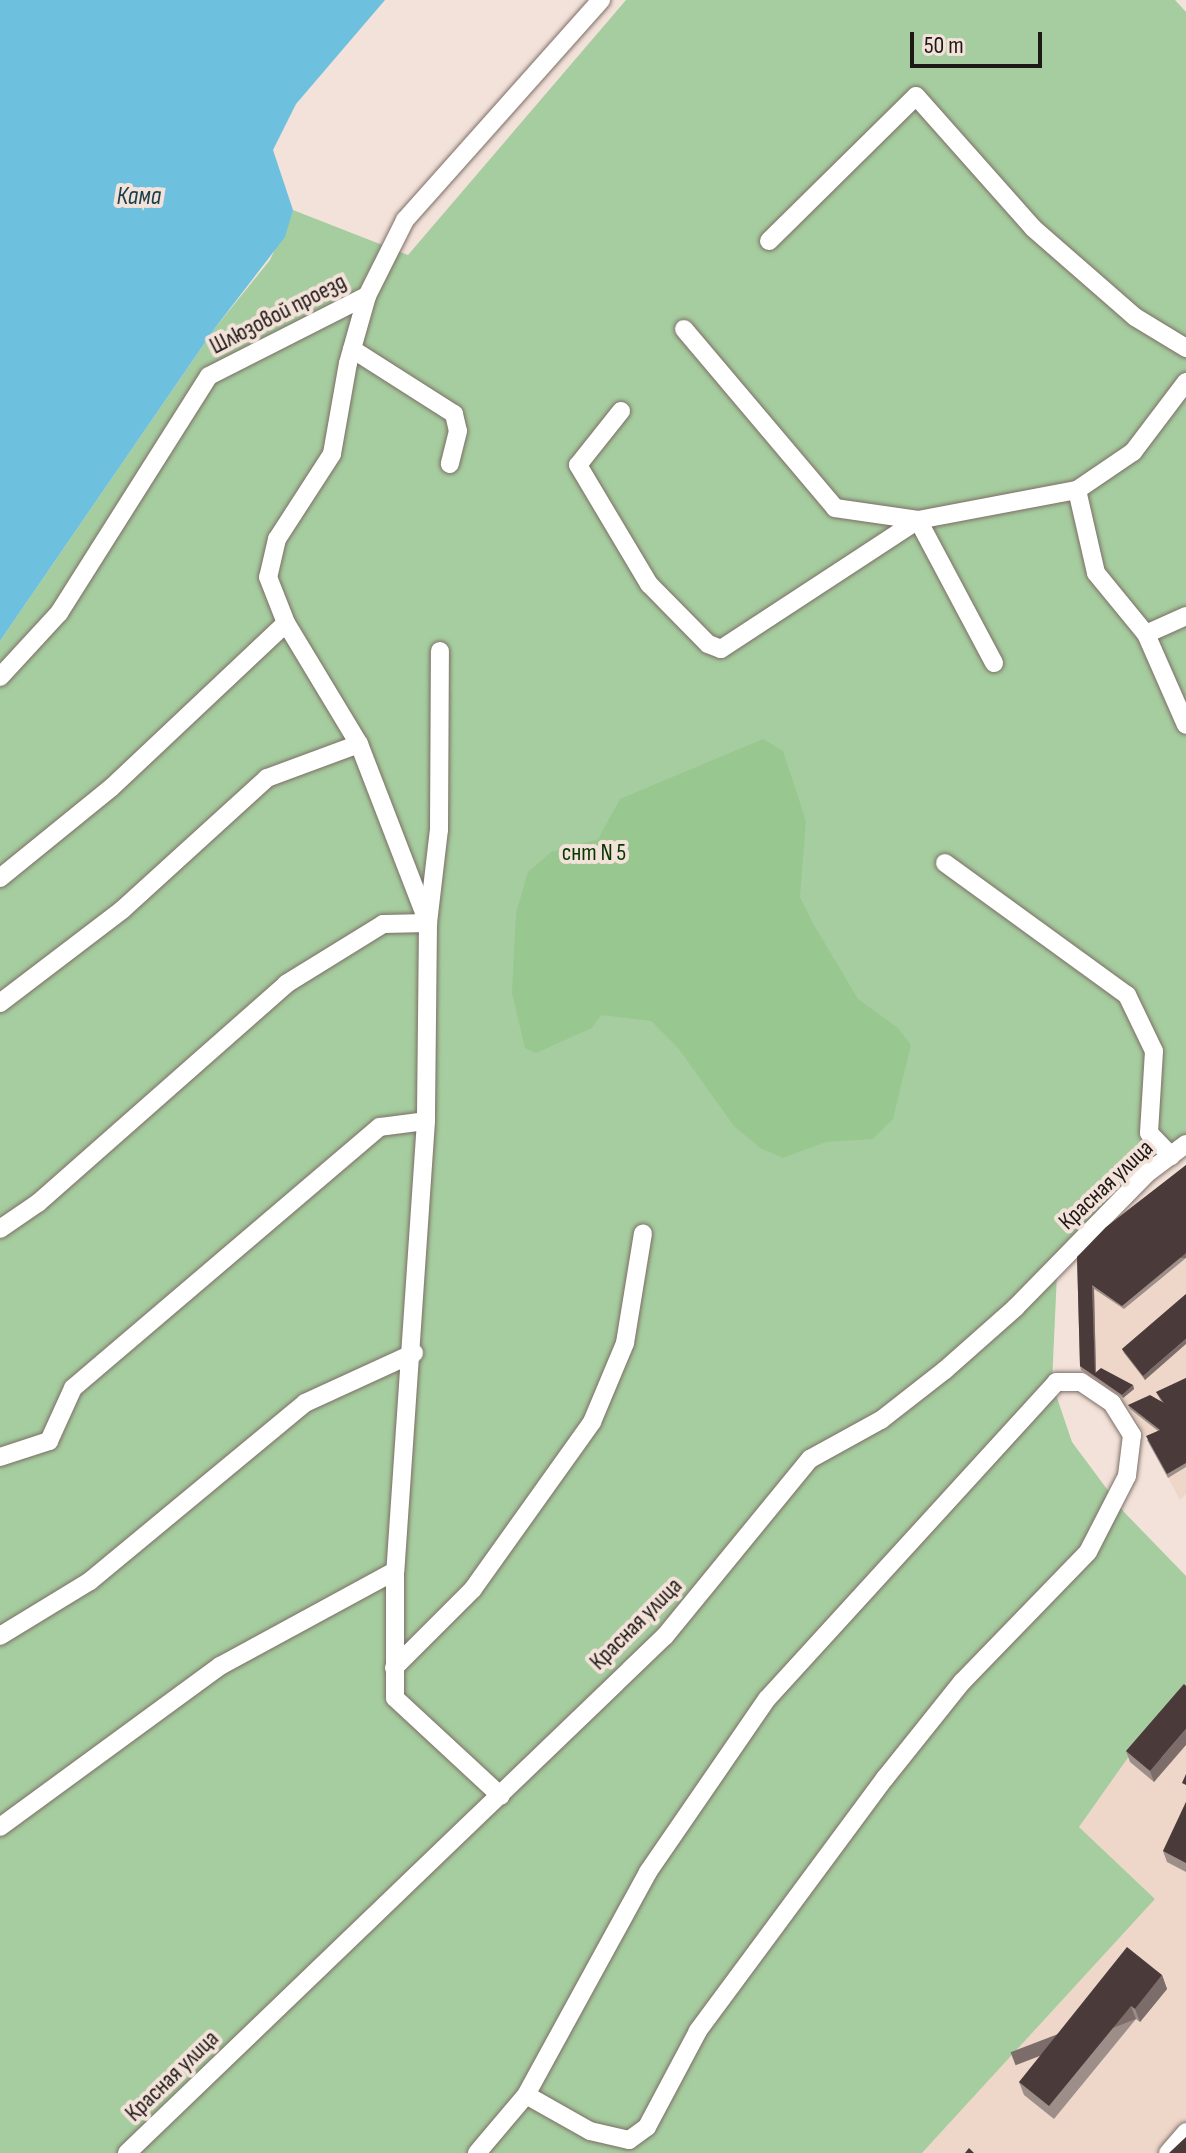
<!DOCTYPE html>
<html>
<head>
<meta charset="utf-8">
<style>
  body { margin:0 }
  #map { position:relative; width:1186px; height:2153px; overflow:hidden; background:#f3e2d9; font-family:"Sofia Sans Condensed",sans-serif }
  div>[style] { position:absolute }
  .built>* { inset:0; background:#eed6c9 }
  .green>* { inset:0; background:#a6cd9f }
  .forest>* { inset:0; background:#98c890 }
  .water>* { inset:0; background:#6dc1df }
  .roads { filter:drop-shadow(0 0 2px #7c6e66) drop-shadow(0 0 2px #7c6e66) }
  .minor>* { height:18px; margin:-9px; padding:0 9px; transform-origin:9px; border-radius:9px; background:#fff }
  .wall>* { inset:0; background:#9e8e8a }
  .shaded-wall>* { inset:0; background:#7d6d6a; transform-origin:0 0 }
  .building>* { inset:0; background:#4a3b3a }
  span { translate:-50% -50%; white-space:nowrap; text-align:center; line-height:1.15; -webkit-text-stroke:8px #f3e2d9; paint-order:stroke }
  .street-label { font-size:24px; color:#1f1916 }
  .park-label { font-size:24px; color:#053700 }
  .water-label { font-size:26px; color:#1a404d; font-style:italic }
  .scale { position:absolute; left:910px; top:32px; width:132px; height:36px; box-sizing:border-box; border:4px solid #1f1916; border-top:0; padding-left:10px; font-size:24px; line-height:28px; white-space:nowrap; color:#1f1916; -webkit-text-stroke:6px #f3e2d9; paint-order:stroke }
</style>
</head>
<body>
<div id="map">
  <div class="built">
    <div style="clip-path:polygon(1186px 1169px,1186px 1494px,1180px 1500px,1132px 1411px,1081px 1373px,1078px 1253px)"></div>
    <div style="clip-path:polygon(1186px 1694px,1186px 2153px,922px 2153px,1155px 1899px,1079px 1827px,1144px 1735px)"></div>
  </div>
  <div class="green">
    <div style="clip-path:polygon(626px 0,1175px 0,1186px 12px,1186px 1144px,1058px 1252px,1052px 1383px,1072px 1442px,1124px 1512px,1186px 1576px,1186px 1694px,1144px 1735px,1079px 1827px,1155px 1899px,922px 2153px,0 2153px,0 641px,215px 328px,270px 260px,293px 210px,408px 255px)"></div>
  </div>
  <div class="forest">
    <div style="clip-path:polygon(763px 739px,783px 751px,806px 821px,800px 897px,814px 925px,858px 999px,898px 1028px,911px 1045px,893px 1119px,873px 1139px,826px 1142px,783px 1158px,760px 1148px,734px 1126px,678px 1048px,651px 1021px,601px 1015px,592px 1028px,536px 1053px,525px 1048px,512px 993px,516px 913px,528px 872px,551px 852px,598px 839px,620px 799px)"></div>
  </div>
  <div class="water">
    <div style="clip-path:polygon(0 0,385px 0,296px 104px,273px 150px,293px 210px,285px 237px,215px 328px,0 641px)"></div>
  </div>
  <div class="roads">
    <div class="minor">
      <div style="left:769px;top:241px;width:206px;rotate:-44.6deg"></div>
      <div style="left:916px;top:96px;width:176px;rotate:48.4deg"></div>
      <div style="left:1033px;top:228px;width:135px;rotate:41.1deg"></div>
      <div style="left:1135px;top:317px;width:60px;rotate:31.3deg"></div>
      <div style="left:367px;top:296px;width:70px;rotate:105.8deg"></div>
      <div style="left:348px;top:363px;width:92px;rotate:100deg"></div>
      <div style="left:332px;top:454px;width:101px;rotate:122.9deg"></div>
      <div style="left:277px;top:539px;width:39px;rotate:103deg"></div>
      <div style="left:268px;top:577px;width:49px;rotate:68.6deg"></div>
      <div style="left:286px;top:623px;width:141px;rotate:58.9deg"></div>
      <div style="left:359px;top:744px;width:192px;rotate:68.9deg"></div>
      <div style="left:428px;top:923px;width:198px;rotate:90.6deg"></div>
      <div style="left:426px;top:1121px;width:451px;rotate:93.9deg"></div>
      <div style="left:395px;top:1571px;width:127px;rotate:90deg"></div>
      <div style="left:395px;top:1698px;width:144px;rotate:42.8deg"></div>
      <div style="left:684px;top:329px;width:234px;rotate:49.8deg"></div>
      <div style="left:835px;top:508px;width:84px;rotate:8.2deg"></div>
      <div style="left:918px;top:520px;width:162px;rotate:-10.7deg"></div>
      <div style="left:1077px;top:490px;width:68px;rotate:-34.2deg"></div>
      <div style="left:1133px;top:452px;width:88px;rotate:-52.9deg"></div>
      <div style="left:352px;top:349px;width:121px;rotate:32.5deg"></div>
      <div style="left:454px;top:414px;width:17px;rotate:77deg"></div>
      <div style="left:458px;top:431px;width:34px;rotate:104deg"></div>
      <div style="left:621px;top:411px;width:69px;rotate:128.5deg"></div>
      <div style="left:578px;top:465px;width:139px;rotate:59.2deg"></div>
      <div style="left:649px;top:584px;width:84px;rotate:45.5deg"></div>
      <div style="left:708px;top:644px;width:14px;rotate:21deg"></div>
      <div style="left:721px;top:649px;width:235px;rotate:-33.2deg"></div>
      <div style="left:918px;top:520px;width:162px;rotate:62deg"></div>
      <div style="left:1077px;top:490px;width:85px;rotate:77.1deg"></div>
      <div style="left:1096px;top:573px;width:79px;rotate:50.7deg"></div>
      <div style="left:1146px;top:634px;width:99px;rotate:66.3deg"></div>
      <div style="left:1146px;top:634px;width:44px;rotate:-24.2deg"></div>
      <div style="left:0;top:677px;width:87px;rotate:-47.3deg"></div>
      <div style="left:59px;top:613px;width:280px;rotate:-57.7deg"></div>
      <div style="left:209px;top:376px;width:177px;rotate:-26.9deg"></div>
      <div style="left:367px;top:296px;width:85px;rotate:-63.4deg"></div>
      <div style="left:405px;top:220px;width:295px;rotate:-48.3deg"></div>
      <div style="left:945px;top:863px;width:225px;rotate:36deg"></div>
      <div style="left:1127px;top:995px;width:62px;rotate:64.3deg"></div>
      <div style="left:1154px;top:1051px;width:82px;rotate:93.5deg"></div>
      <div style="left:1149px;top:1133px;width:32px;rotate:46deg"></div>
      <div style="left:0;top:878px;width:144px;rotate:-39.1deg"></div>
      <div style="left:112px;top:787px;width:239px;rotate:-43.3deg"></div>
      <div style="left:0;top:1003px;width:153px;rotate:-37.3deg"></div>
      <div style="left:122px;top:910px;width:196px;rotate:-42.3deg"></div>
      <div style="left:267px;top:778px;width:98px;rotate:-20.3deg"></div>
      <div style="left:0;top:1229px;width:46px;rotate:-34.4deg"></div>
      <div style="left:38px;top:1203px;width:331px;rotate:-41.4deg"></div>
      <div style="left:286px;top:984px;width:114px;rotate:-31.7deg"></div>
      <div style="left:383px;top:924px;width:45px;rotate:-1.3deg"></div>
      <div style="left:428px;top:923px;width:94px;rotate:-83.3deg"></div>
      <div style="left:439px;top:830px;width:179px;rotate:-89.7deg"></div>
      <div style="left:0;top:1457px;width:52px;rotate:-18.1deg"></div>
      <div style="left:49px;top:1441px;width:58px;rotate:-65.6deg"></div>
      <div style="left:73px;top:1388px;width:403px;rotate:-40.4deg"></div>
      <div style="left:380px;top:1127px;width:46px;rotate:-7.4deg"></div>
      <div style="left:0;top:1636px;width:105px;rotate:-31.4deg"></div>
      <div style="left:90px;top:1581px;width:279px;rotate:-39.6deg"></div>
      <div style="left:305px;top:1403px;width:120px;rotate:-24.6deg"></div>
      <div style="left:394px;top:1668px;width:112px;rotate:-45deg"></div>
      <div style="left:473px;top:1589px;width:205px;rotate:-54.5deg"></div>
      <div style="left:592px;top:1422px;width:86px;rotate:-67.3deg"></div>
      <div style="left:625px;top:1343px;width:111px;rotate:-80.7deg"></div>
      <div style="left:0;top:1827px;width:273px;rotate:-36.2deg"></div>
      <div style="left:220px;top:1666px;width:199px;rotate:-28.5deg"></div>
      <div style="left:127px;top:2153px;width:746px;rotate:-43.86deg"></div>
      <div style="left:665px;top:1636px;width:229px;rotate:-50.7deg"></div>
      <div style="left:810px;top:1459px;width:81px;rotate:-28.8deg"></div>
      <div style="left:881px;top:1420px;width:81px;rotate:-38deg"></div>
      <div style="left:945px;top:1370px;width:94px;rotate:-41.5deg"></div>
      <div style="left:1015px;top:1308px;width:187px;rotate:-45.6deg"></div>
      <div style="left:1146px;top:1174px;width:50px;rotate:-36.9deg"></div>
      <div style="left:477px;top:2153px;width:76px;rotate:-49.8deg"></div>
      <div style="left:526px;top:2095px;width:254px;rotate:-61.3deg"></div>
      <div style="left:648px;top:1872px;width:210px;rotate:-55.5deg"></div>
      <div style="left:767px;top:1699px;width:429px;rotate:-47.6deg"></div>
      <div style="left:1056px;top:1382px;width:25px"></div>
      <div style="left:1081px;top:1382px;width:37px;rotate:34deg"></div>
      <div style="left:1112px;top:1403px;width:38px;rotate:58deg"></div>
      <div style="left:1132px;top:1435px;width:41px;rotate:97deg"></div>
      <div style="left:1127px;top:1476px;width:85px;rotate:117.2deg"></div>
      <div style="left:1088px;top:1552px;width:181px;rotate:134.1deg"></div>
      <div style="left:962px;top:1682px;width:123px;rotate:128.7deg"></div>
      <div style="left:885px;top:1778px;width:315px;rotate:126.5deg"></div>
      <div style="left:698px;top:2031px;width:109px;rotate:118deg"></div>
      <div style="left:647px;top:2127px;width:22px;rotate:144deg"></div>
      <div style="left:629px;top:2140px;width:40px;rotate:-167deg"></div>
      <div style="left:590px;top:2131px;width:73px;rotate:-150.6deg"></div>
      <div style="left:1168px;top:2153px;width:28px;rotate:-49deg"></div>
    </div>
  </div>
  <div class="wall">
    <div style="clip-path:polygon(1186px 1165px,1186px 1258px,1124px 1309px,1094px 1289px,1096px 1372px,1133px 1385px,1134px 1389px,1123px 1398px,1081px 1370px,1080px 1366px,1077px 1257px)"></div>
    <div style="clip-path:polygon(1186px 1294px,1145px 1380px,1124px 1353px,1122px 1349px)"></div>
    <div style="clip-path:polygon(1186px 1378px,1186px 1467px,1168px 1478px,1147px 1440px,1158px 1431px,1130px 1409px,1128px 1405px,1161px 1401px,1156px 1392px)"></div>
    <div style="clip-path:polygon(1184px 1684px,1154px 1782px,1130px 1762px,1126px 1751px)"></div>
    <div style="clip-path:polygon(1186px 1802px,1186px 1872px,1167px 1862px,1163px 1851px)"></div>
    <div style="clip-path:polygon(1162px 1975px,1167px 1989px,1140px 2022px,1136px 2019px,1054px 2119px,1024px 2095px,1019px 2082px)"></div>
  </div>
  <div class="shaded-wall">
    <div style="left:1186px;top:1253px;width:5px;height:83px;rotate:90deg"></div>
    <div style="clip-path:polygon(1092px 1285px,1094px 1289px,1096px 1377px,1095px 1373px)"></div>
    <div style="clip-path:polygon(1186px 1339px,1186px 1344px,1145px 1380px,1143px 1376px)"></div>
    <div style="clip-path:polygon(1133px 1385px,1134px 1389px,1123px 1398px,1122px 1395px)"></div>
    <div style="clip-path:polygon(1186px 1729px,1186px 1745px,1154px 1782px,1150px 1771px)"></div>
    <div style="clip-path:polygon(1162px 1975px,1167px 1989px,1140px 2022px,1135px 2009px)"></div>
    <div style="left:1131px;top:2006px;width:14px;height:129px;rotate:69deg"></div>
  </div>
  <div class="building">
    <div style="clip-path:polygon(1186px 1165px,1186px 1253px,1122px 1306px,1092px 1285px,1095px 1373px,1101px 1368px,1133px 1385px,1122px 1395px,1080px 1366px,1077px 1257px,1106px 1227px)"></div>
    <div style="clip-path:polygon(1186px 1294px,1186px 1339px,1143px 1376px,1122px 1349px)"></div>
    <div style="clip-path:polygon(1186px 1378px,1186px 1463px,1167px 1474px,1146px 1436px,1160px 1430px,1128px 1405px,1150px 1395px,1164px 1403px,1156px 1392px)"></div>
    <div style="clip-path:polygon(1184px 1684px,1186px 1686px,1186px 1729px,1150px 1771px,1126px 1751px)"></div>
    <div style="clip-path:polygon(1186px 1774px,1186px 1785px,1182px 1783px)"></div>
    <div style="clip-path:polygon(1186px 1802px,1186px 1863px,1163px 1851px)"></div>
    <div style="clip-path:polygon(1127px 1947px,1162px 1975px,1135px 2009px,1131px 2006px,1049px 2106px,1019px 2082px)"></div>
    <div style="clip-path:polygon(1186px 2137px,1186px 2153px,1169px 2153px)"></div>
    <div style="clip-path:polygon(969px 2148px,974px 2153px,965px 2153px)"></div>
  </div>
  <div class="street-label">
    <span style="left:278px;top:314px;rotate:-27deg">Шлюзовой проезд</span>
    <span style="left:1106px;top:1185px;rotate:-43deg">Красная улица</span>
    <span style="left:636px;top:1624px;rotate:-45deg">Красная улица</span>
    <span style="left:172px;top:2076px;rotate:-44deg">Красная улица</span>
  </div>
  <div class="park-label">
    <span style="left:594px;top:853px">снт N 5</span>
  </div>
  <div class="water-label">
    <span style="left:139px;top:197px">Кама</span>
  </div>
  <div class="scale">50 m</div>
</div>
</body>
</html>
